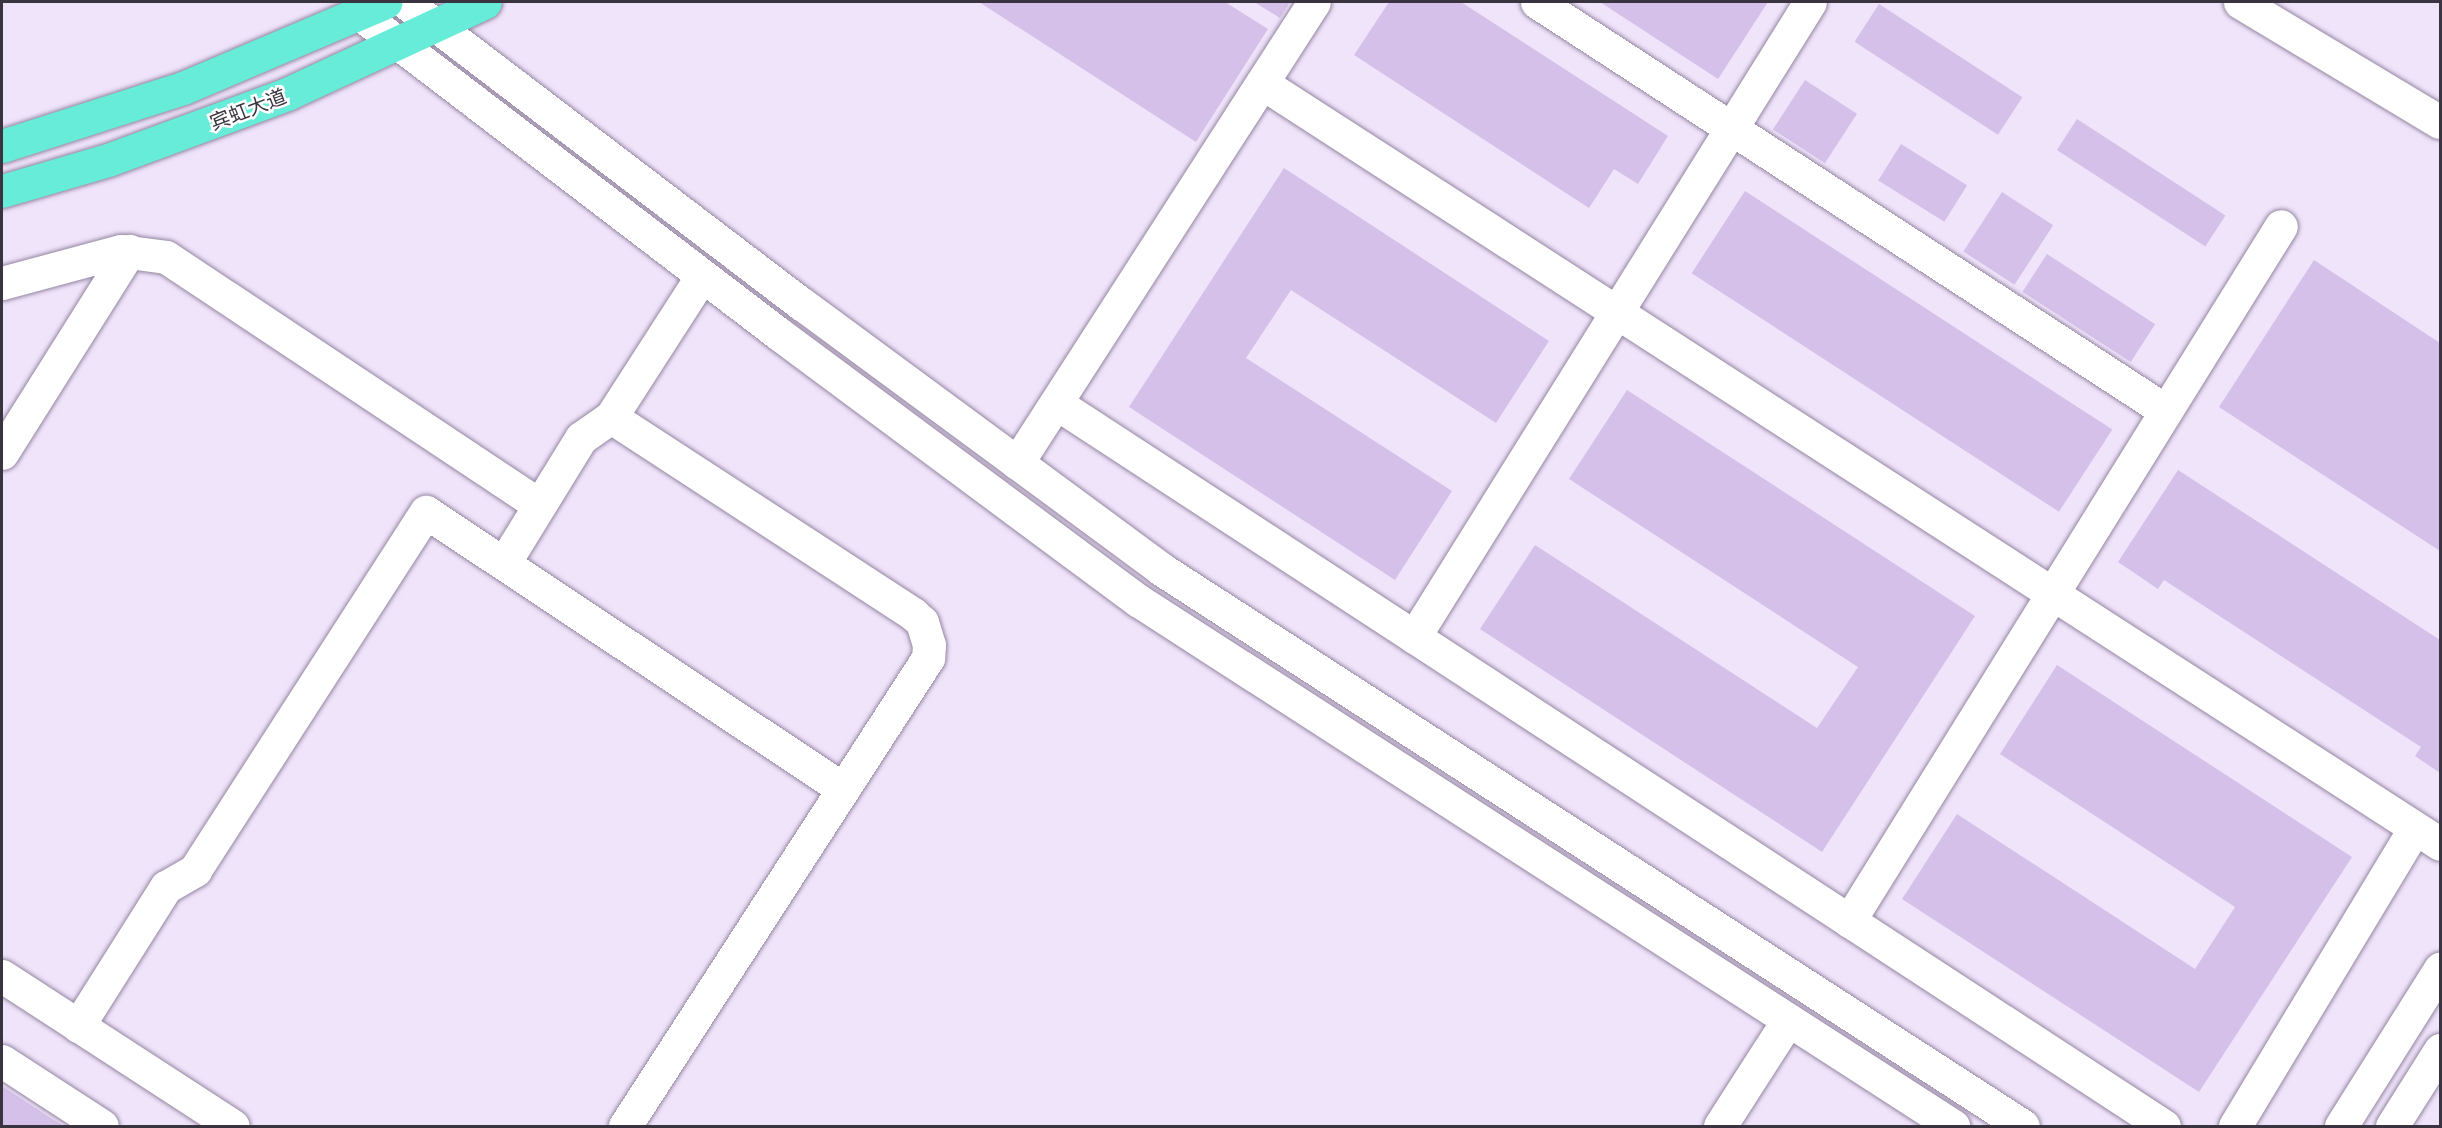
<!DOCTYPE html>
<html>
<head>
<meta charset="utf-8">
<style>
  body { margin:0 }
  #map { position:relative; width:2442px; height:1128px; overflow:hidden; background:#f0e4fb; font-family:"Archivo Narrow","Noto Sans SC",sans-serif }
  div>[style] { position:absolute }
  .building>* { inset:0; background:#d5c0e9; transform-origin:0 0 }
  .roads { filter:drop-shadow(0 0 2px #9486a1) drop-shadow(0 0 2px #9486a1) }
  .minor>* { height:33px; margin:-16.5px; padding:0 16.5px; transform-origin:16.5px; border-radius:16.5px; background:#fff }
  .major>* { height:33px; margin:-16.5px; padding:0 16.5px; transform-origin:16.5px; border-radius:16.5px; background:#66ecd8 }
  span { translate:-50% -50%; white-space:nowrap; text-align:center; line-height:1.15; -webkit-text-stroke:5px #fff; paint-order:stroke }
  .street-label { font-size:20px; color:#3a3440 }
  .frame { position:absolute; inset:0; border:3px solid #3a3440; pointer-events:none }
</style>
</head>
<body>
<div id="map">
  <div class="building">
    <div style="clip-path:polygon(979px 2px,1225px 2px,1268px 29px,1196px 142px)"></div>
    <div style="clip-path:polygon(1254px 2px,1290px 2px,1280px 18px)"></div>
    <div style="clip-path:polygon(1389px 2px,1461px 2px,1668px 136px,1638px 184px,1614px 169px,1589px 208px,1354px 55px)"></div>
    <div style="clip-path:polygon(1600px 2px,1768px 2px,1718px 79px)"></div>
    <div style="left:1879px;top:4px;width:171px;height:45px;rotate:33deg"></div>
    <div style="left:1805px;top:80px;width:62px;height:59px;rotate:33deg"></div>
    <div style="left:2077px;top:119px;width:177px;height:37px;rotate:33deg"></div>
    <div style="left:1901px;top:144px;width:78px;height:43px;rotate:32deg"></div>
    <div style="clip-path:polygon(1284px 168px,1549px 341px,1496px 423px,1291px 290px,1246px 358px,1452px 491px,1395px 580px,1129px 407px)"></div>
    <div style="left:1745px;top:191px;width:438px;height:98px;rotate:33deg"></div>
    <div style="left:2002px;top:192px;width:61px;height:71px;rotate:33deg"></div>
    <div style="left:2047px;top:254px;width:129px;height:45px;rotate:33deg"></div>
    <div style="clip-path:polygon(2314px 260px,2440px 343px,2440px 551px,2219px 407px)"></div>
    <div style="clip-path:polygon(1627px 390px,1975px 616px,1822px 852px,1480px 629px,1535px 545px,1817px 728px,1858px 667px,1569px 479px)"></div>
    <div style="clip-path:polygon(2178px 470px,2440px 640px,2440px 773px,2415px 756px,2421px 747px,2164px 580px,2158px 589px,2118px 562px)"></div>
    <div style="clip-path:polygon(2057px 665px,2352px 857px,2199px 1092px,1902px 899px,1957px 814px,2195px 969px,2235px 907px,2000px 754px)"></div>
    <div style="clip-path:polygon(2px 1086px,49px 1117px,64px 1126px,2px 1126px)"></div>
  </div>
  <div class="roads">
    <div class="minor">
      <div style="left:405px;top:2px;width:499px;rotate:37.3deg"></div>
      <div style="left:802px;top:304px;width:446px;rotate:36.4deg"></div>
      <div style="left:1161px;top:569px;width:1026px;rotate:32.87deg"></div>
      <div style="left:1537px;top:2px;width:750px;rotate:33.03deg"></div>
      <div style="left:2240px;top:2px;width:233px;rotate:31deg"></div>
      <div style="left:360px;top:14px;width:527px;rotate:37.37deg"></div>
      <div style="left:779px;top:334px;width:448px;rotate:36.6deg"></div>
      <div style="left:1139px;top:601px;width:969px;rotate:32.82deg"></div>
      <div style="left:1262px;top:83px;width:1402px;rotate:32.86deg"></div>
      <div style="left:2px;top:283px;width:123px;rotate:-15.1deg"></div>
      <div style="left:121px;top:251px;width:45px;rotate:7.6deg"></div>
      <div style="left:166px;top:257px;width:448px;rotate:33.6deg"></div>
      <div style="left:1056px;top:403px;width:1323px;rotate:33.13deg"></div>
      <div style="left:611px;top:417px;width:361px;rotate:33.1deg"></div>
      <div style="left:913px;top:614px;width:12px;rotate:42deg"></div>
      <div style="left:922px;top:622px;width:24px;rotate:73deg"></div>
      <div style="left:929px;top:645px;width:13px;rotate:94deg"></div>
      <div style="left:928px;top:658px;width:558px;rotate:122.92deg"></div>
      <div style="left:2px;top:453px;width:239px;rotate:-57.8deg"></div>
      <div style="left:1017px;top:463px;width:548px;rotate:-57.21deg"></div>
      <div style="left:504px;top:563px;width:147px;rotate:-58.4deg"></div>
      <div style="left:581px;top:438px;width:37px;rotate:-35deg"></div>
      <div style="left:611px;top:417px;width:168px;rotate:-57.2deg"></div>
      <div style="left:1414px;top:637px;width:748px;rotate:-58.05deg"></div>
      <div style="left:1849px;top:921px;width:818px;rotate:-58.14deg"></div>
      <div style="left:2px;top:976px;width:275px;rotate:33deg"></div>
      <div style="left:78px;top:1026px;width:165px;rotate:-57.7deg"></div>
      <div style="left:166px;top:887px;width:34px;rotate:-30deg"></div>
      <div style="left:195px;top:870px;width:426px;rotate:-57.2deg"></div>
      <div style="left:426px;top:512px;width:501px;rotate:33.59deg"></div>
      <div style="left:2px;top:1061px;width:119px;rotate:33deg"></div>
      <div style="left:1720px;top:1126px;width:126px;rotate:-57.3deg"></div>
      <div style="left:2235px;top:1126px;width:348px;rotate:-58.9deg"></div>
      <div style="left:2341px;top:1126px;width:186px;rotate:-57.8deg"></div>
      <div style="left:2392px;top:1126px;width:90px;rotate:-57.7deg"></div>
    </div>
    <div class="major">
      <div style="left:2px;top:146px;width:190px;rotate:-17.8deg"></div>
      <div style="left:183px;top:88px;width:220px;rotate:-23deg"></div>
      <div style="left:2px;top:191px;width:110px;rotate:-16.3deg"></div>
      <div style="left:108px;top:160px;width:191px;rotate:-20.2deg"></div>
      <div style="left:287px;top:94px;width:218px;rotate:-24.9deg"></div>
    </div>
  </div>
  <div class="street-label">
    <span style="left:248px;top:109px;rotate:-21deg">宾虹大道</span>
  </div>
  <div class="frame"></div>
</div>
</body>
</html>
